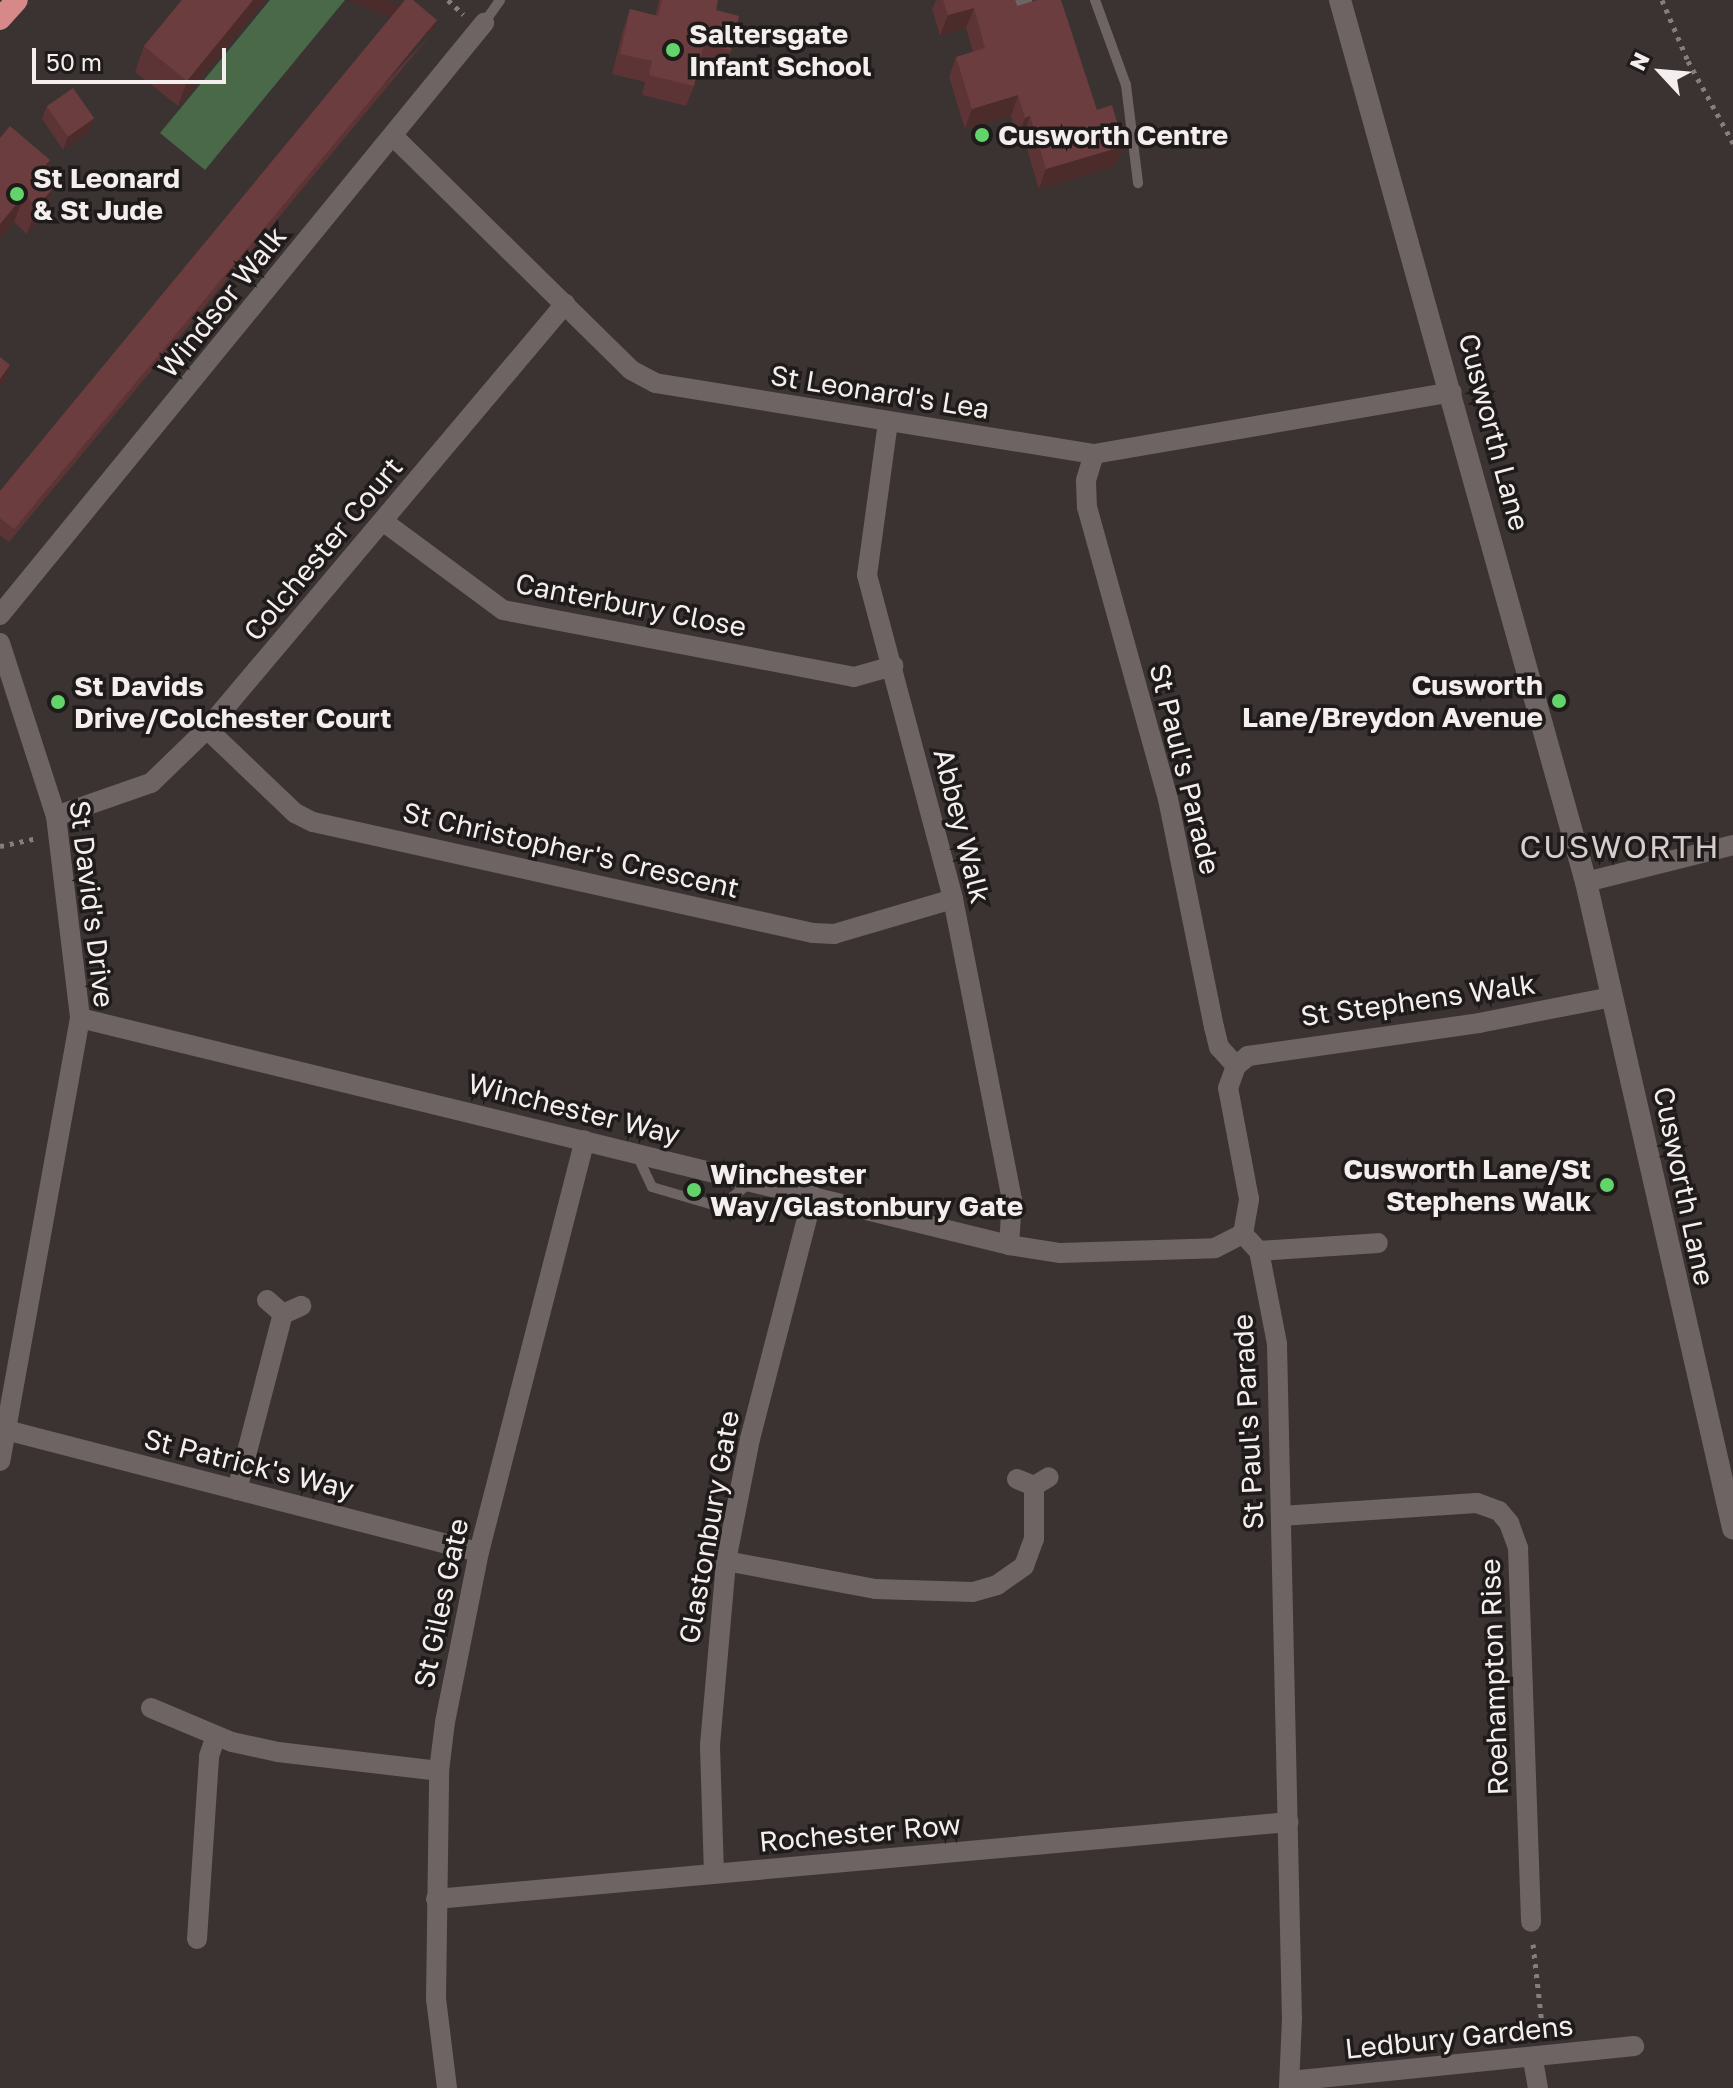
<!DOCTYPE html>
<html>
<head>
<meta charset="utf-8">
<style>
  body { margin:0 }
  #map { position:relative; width:1733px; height:2088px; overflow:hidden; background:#3b3232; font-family:"Golos Text",sans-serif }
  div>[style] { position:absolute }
  .green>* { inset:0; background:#496949 }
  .path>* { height:5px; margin-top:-2.5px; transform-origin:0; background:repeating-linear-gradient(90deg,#857e7e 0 4px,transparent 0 10px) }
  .service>* { height:10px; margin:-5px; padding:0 5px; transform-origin:5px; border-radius:5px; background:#6e6464 }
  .minor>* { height:20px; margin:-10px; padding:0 10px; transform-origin:10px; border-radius:10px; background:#6e6464 }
  .tertiary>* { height:22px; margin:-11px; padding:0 11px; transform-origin:11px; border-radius:11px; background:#6e6464 }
  .trunk>* { height:22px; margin:-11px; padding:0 11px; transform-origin:11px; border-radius:11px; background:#d7898a }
  .wall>* { inset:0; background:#5d3435 }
  .shaded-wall>* { inset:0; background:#4c2b2b; transform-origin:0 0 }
  .building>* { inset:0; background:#6c3d3e; transform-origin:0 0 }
  .dots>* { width:22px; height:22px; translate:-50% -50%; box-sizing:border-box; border:4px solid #1f1b1b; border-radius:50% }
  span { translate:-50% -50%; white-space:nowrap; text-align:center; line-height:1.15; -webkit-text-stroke:7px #1f1b1b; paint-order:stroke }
  .poi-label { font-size:28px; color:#f4efee; font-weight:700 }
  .left { translate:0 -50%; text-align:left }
  .right { translate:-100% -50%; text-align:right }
  .street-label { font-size:28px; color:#f4efee }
  .quarter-label { font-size:32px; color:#d8cdcd; letter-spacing:2px }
  .north { position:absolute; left:1621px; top:32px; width:80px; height:80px; -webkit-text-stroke:6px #1f1b1b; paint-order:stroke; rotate:296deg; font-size:22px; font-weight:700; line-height:32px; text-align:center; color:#f4efee }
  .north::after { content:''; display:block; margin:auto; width:28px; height:36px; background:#f4efee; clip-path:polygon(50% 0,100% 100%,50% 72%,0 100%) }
  .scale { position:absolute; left:32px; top:48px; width:194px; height:36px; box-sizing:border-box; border:4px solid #f4efee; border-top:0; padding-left:10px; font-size:24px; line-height:28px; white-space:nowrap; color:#f4efee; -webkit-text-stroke:6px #1f1b1b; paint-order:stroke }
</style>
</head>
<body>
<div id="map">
  <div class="green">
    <div style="clip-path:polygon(270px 0,345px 0,205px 170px,160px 133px)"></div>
  </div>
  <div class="path">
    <div style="left:448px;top:0;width:21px;rotate:43deg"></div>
    <div style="left:1662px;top:0;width:66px;rotate:66.9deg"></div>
    <div style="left:1688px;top:61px;width:94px;rotate:61.2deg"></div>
    <div style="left:0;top:846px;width:39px;rotate:-12deg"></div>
    <div style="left:1533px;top:1944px;width:90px;rotate:83.6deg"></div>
  </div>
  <div class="service">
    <div style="left:1095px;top:0;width:90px;rotate:70deg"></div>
    <div style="left:1126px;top:85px;width:99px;rotate:83deg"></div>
    <div style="left:1015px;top:4px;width:13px;rotate:-18deg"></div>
    <div style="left:484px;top:23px;width:28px;rotate:-55deg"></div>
    <div style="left:637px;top:1155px;width:35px;rotate:65deg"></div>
    <div style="left:652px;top:1187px;width:71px;rotate:16.4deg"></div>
    <div style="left:720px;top:1207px;width:38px;rotate:-39deg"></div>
  </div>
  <div class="minor">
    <div style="left:394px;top:137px;width:332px;rotate:44.5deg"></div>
    <div style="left:631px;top:370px;width:27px;rotate:28deg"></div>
    <div style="left:655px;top:383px;width:445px;rotate:9.2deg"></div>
    <div style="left:1094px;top:454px;width:363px;rotate:-9.8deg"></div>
    <div style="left:888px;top:422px;width:154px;rotate:97.8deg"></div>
    <div style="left:867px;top:575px;width:335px;rotate:75.1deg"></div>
    <div style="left:953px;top:899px;width:307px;rotate:78.9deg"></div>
    <div style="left:1012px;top:1200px;width:45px;rotate:93.8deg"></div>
    <div style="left:1094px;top:454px;width:28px;rotate:107deg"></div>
    <div style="left:1086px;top:481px;width:26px;rotate:88deg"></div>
    <div style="left:1087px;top:507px;width:303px;rotate:74.5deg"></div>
    <div style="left:1168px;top:799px;width:233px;rotate:78.6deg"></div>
    <div style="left:1214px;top:1027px;width:21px;rotate:76deg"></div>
    <div style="left:1219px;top:1047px;width:25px;rotate:48deg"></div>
    <div style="left:384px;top:522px;width:148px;rotate:36.5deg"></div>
    <div style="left:503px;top:610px;width:357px;rotate:10.8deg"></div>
    <div style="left:854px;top:677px;width:41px;rotate:-15.8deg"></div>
    <div style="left:0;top:615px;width:765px;rotate:-50.73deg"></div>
    <div style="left:0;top:643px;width:182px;rotate:72.1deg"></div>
    <div style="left:56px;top:816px;width:203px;rotate:83.2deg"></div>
    <div style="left:80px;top:1018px;width:450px;rotate:100.2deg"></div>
    <div style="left:207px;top:729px;width:122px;rotate:43.7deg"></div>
    <div style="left:295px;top:813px;width:20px;rotate:27deg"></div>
    <div style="left:313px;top:822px;width:512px;rotate:12.52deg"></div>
    <div style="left:813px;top:933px;width:21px;rotate:3deg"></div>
    <div style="left:834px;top:934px;width:124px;rotate:-16.4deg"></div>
    <div style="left:56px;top:816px;width:101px;rotate:-19.2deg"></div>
    <div style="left:151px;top:783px;width:78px;rotate:-44deg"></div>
    <div style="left:207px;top:729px;width:556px;rotate:-49.89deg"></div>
    <div style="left:1586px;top:882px;width:152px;rotate:-14.1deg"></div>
    <div style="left:80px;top:1018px;width:956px;rotate:13.73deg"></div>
    <div style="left:1009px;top:1245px;width:52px;rotate:8.9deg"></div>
    <div style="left:1060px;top:1253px;width:155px;rotate:-1.8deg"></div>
    <div style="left:1215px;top:1248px;width:31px;rotate:-27deg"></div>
    <div style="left:1243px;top:1234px;width:23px;rotate:47deg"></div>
    <div style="left:1259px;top:1251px;width:95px;rotate:79deg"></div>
    <div style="left:1277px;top:1344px;width:674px;rotate:88.73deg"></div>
    <div style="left:1292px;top:2018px;width:70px;rotate:92.5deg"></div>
    <div style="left:1243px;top:1234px;width:36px;rotate:-80deg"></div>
    <div style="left:1249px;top:1199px;width:113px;rotate:-100.7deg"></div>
    <div style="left:1228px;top:1088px;width:23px;rotate:-70deg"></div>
    <div style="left:1236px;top:1066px;width:16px;rotate:-40deg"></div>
    <div style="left:1248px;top:1056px;width:233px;rotate:-8.1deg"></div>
    <div style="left:1479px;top:1023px;width:136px;rotate:-11.1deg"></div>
    <div style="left:1259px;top:1251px;width:119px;rotate:-3.8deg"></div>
    <div style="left:267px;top:1300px;width:21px;rotate:41deg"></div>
    <div style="left:283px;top:1314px;width:20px;rotate:-24deg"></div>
    <div style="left:6px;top:1430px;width:488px;rotate:14.5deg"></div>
    <div style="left:1017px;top:1479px;width:18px;rotate:22deg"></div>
    <div style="left:1034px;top:1486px;width:17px;rotate:-31deg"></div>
    <div style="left:237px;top:1490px;width:182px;rotate:-75.4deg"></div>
    <div style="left:1281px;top:1516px;width:196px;rotate:-3.8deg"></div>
    <div style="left:1477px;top:1503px;width:23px;rotate:20deg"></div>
    <div style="left:1499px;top:1511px;width:16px;rotate:50deg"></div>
    <div style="left:1509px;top:1523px;width:27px;rotate:70deg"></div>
    <div style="left:1518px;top:1548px;width:374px;rotate:88deg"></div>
    <div style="left:726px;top:1561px;width:152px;rotate:10.6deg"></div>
    <div style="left:875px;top:1589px;width:98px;rotate:1.8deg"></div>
    <div style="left:973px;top:1592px;width:25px;rotate:-16deg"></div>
    <div style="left:997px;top:1585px;width:33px;rotate:-35deg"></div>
    <div style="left:1024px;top:1566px;width:29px;rotate:-70deg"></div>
    <div style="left:1034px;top:1539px;width:53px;rotate:-90deg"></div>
    <div style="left:151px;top:1708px;width:88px;rotate:22.8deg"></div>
    <div style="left:232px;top:1742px;width:47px;rotate:12.3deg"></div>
    <div style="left:278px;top:1752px;width:162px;rotate:6.7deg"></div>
    <div style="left:714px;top:1874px;width:129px;rotate:-91.8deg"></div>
    <div style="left:710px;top:1745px;width:185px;rotate:-85deg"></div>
    <div style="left:726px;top:1561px;width:124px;rotate:-78.9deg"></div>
    <div style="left:750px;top:1439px;width:251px;rotate:-75.5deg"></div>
    <div style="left:436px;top:1899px;width:856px;rotate:-5.16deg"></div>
    <div style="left:197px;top:1939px;width:183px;rotate:-86.2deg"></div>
    <div style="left:209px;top:1756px;width:21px;rotate:-71deg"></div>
    <div style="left:1533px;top:2060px;width:28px;rotate:80deg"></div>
    <div style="left:1290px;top:2081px;width:346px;rotate:-5.8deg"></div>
    <div style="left:447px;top:2088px;width:90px;rotate:-97deg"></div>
    <div style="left:436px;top:1999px;width:228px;rotate:-89.2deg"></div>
    <div style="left:439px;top:1771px;width:49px;rotate:-83deg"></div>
    <div style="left:445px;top:1722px;width:173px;rotate:-78.7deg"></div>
    <div style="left:479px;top:1552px;width:425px;rotate:-75.6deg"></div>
  </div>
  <div class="tertiary">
    <div style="left:1340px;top:0;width:916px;rotate:74.42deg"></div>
    <div style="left:1586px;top:882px;width:663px;rotate:77.18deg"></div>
  </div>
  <div class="trunk">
    <div style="left:0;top:19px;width:25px;rotate:-48deg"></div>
  </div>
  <div class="wall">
    <div style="clip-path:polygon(182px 0,265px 0,178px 106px,135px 72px,144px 46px)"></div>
    <div style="clip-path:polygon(659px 0,718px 0,716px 10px,731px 51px,724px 71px,699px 65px,694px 86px,686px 106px,642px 95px,645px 82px,612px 74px,623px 30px,630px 9px,655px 16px)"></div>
    <div style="clip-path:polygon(936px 0,1015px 0,1017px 6px,1097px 110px,1116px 166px,1039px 189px,1023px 136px,1017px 138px,1011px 116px,965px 129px,949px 77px,956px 57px,973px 52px,966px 28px,940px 36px,932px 9px)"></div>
    <div style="clip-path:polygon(432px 33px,9px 542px,0 535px,0 491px)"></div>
    <div style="clip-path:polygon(47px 106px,94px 118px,89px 132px,63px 150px,42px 119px)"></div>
    <div style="clip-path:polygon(0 138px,50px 160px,43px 179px,53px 188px,43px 214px,27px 234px,14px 222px,0 239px)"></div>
  </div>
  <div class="shaded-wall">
    <div style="clip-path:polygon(253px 0,265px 0,178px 106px,187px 81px)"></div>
    <div style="clip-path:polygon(974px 8px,966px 28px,940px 36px,948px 15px)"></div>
    <div style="left:437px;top:20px;width:14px;height:662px;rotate:111deg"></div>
    <div style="clip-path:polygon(1018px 95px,1011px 116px,965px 129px,972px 109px)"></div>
    <div style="clip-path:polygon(1030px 116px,1023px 136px,1017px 138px,1025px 118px)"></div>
    <div style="clip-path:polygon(94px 118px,89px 132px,63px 150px,68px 136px)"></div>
    <div style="clip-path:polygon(1124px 146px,1116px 166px,1039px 189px,1046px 169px)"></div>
    <div style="clip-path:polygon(50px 160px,40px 186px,27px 201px,37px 175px)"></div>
    <div style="clip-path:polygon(53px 188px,43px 214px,27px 234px,37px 207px)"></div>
    <div style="clip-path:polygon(24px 195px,14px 222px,0 239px,0 224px)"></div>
    <div style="clip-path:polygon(10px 365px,6px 379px,0 386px,0 379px)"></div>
  </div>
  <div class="building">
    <div style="clip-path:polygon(182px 0,253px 0,187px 81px,144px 46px)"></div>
    <div style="clip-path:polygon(405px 0,413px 0,437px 20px,14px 529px,0 518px,0 491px)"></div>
    <div style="clip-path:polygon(662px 0,718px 0,716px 10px,739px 16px,731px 51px,704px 44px,694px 86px,649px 75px,652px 61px,620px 54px,630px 9px,658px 16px)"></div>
    <div style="clip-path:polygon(943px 0,1015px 0,1017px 6px,1037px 0,1061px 0,1097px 110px,1112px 105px,1124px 146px,1046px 169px,1030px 116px,1025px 118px,1018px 95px,972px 109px,956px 57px,985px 48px,974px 8px,948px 15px)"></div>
    <div style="left:73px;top:88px;width:37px;height:32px;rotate:55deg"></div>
    <div style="clip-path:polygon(10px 126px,50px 160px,37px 175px,53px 188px,37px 207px,24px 195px,0 224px,0 138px)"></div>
    <div style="clip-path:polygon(0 357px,10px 365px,0 379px)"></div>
  </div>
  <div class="dots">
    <div style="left:673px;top:50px;background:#62d469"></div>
    <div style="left:982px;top:135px;background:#62d469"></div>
    <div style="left:17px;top:194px;background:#62d469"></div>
    <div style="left:1559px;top:701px;background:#62d469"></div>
    <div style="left:58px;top:702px;background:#62d469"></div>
    <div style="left:1607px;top:1185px;background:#62d469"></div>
    <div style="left:694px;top:1190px;background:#62d469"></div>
  </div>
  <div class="poi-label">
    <span class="left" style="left:689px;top:50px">Saltersgate<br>Infant School</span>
    <span class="left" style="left:998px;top:135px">Cusworth Centre</span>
    <span class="left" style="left:33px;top:194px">St Leonard<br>&amp; St Jude</span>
    <span class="right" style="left:1543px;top:701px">Cusworth<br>Lane/Breydon Avenue</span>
    <span class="left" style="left:74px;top:702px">St Davids<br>Drive/Colchester Court</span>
    <span class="right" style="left:1591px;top:1185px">Cusworth Lane/St<br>Stephens Walk</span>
    <span class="left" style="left:710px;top:1190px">Winchester<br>Way/Glastonbury Gate</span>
  </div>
  <div class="street-label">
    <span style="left:222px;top:302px;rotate:-51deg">Windsor Walk</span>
    <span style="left:880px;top:392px;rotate:9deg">St Leonard's Lea</span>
    <span style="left:1494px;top:432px;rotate:75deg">Cusworth Lane</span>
    <span style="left:323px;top:549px;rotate:-50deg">Colchester Court</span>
    <span style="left:631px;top:605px;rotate:11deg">Canterbury Close</span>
    <span style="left:1185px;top:769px;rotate:76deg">St Paul's Parade</span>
    <span style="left:962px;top:826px;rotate:76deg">Abbey Walk</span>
    <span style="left:571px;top:850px;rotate:13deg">St Christopher's Crescent</span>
    <span style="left:92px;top:904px;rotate:83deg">St David's Drive</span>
    <span style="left:1418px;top:1000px;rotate:-8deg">St Stephens Walk</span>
    <span style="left:574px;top:1109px;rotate:14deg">Winchester Way</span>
    <span style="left:1684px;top:1186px;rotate:78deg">Cusworth Lane</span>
    <span style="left:1248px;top:1422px;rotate:-93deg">St Paul's Parade</span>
    <span style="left:249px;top:1464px;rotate:14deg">St Patrick's Way</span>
    <span style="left:709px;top:1527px;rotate:-80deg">Glastonbury Gate</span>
    <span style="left:441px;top:1603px;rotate:-78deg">St Giles Gate</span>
    <span style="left:1494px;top:1677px;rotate:-92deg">Roehampton Rise</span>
    <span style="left:860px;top:1833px;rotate:-5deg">Rochester Row</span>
    <span style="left:1459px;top:2037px;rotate:-6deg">Ledbury Gardens</span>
  </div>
  <div class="quarter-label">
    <span style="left:1620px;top:846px">CUSWORTH</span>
  </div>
  <div class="north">N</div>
  <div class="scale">50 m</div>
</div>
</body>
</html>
